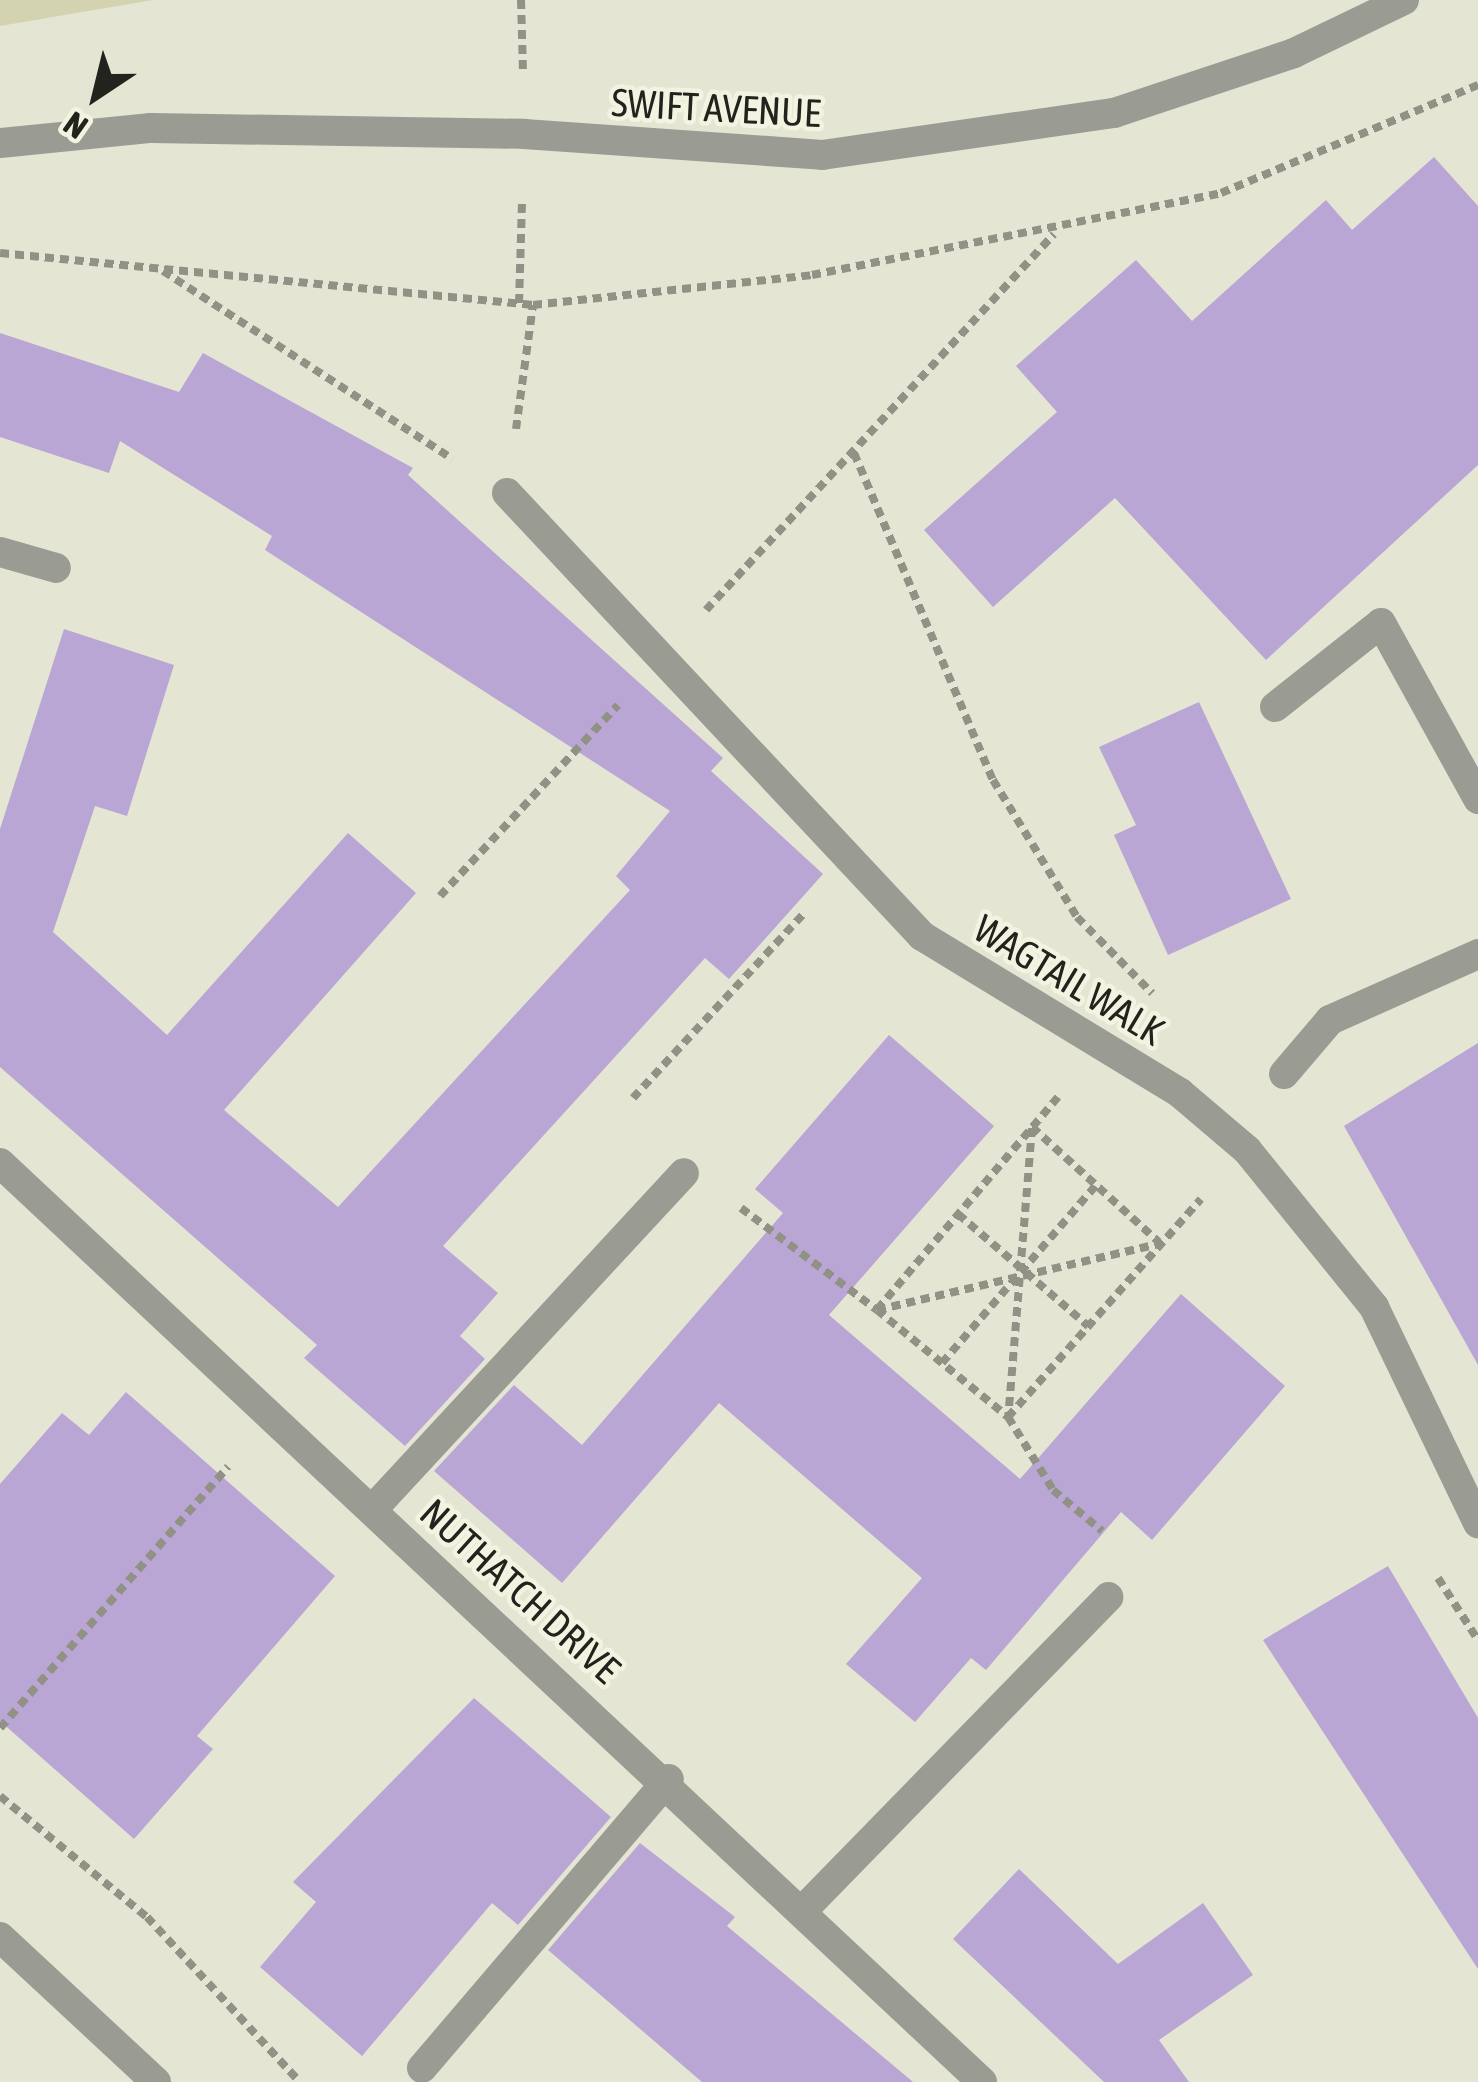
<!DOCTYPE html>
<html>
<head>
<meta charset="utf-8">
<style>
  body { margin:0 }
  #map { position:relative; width:1478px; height:2082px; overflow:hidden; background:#e5e5d4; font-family:"Asap Condensed",sans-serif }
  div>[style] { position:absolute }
  .green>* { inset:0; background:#d3d3b2 }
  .building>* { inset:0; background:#b9a6d4 }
  .path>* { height:8px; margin-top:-4px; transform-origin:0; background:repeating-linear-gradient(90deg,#919185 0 9px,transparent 0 15px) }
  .service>* { height:30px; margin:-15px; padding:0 15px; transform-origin:15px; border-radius:15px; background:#9a9b93 }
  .pedestrian>* { height:30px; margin:-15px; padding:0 15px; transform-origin:15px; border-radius:15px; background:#9a9b93 }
  .minor>* { height:30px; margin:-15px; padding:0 15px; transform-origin:15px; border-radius:15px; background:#9a9b93 }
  span { translate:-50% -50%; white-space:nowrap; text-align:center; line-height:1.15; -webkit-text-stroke:9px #f2f3e1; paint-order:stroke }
  .street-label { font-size:39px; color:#23231d }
  .north { position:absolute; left:36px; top:36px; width:120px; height:120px; -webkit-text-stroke:9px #f2f3e1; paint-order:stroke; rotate:215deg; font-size:33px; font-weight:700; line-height:48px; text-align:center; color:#23231d }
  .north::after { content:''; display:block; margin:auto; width:42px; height:54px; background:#23231d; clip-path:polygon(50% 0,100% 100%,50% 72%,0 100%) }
</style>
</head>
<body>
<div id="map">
  <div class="green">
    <div style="clip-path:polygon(0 0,153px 0,0 26px)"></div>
  </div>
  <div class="building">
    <div style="clip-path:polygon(1434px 157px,1478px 206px,1478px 465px,1266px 660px,1115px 498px,993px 607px,924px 530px,1057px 412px,1016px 366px,1136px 260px,1192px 321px,1326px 200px,1352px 230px)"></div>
    <div style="clip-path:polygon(0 333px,179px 392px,203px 353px,413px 468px,408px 475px,723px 758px,711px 771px,823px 874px,729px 979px,705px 958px,443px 1246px,498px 1293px,460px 1336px,485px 1359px,405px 1446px,304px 1358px,317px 1345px,0 1067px,0 829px,64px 629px,174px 665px,127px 816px,95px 806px,53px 932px,167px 1035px,348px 833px,416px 893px,224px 1110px,338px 1207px,630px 890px,616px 876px,670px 811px,265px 550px,272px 536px,120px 441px,109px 473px,0 437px)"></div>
    <div style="clip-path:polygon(1199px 702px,1291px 899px,1168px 955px,1114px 835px,1136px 825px,1099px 747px)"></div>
    <div style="clip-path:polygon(889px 1035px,994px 1126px,829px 1315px,1020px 1479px,1181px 1294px,1285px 1386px,1152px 1540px,1121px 1512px,986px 1670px,971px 1658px,915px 1722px,846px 1664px,922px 1578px,719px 1403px,562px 1583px,434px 1471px,514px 1385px,582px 1445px,783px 1213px,755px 1189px)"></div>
    <div style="clip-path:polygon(1478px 1043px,1478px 1365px,1344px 1126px)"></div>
    <div style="clip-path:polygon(126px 1392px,335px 1576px,197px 1736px,213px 1749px,134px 1839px,0 1721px,0 1484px,62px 1413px,89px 1435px)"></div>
    <div style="clip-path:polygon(1388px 1566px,1478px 1718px,1478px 1969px,1263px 1640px)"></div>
    <div style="clip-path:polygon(474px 1698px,611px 1817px,518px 1925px,492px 1903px,362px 2056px,260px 1967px,316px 1902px,293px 1882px)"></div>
    <div style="clip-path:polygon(640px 1843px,735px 1917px,727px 1926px,913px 2082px,702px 2082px,548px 1950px)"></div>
    <div style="clip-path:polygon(1019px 1869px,1118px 1964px,1203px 1903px,1253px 1975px,1159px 2040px,1189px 2082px,1104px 2082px,953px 1939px)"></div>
  </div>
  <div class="path">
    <div style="left:521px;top:0;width:70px;rotate:88.4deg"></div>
    <div style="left:0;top:253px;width:536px;rotate:5.57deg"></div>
    <div style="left:533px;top:305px;width:281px;rotate:-6.1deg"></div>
    <div style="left:812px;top:275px;width:417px;rotate:-11.3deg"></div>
    <div style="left:1221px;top:193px;width:279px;rotate:-22.8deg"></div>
    <div style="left:163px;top:271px;width:345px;rotate:33deg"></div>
    <div style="left:519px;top:303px;width:104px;rotate:-88.3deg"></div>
    <div style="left:516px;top:429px;width:125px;rotate:-82.2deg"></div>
    <div style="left:854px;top:453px;width:355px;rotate:67deg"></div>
    <div style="left:993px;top:780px;width:161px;rotate:58.5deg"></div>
    <div style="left:1077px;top:917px;width:107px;rotate:45.4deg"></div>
    <div style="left:706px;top:610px;width:512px;rotate:-47.21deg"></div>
    <div style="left:440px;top:896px;width:261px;rotate:-47deg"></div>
    <div style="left:1058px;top:1097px;width:280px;rotate:130.4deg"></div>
    <div style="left:877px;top:1310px;width:169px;rotate:39.2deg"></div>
    <div style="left:1008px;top:1417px;width:291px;rotate:-48.5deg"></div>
    <div style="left:633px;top:1098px;width:255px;rotate:-47.2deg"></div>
    <div style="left:1032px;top:1127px;width:171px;rotate:42.2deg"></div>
    <div style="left:1032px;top:1128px;width:290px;rotate:94.7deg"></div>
    <div style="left:1008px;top:1417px;width:86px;rotate:58.3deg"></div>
    <div style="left:1053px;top:1490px;width:64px;rotate:39.9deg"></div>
    <div style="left:741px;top:1208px;width:170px;rotate:36.9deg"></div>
    <div style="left:877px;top:1310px;width:289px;rotate:-13.2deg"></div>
    <div style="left:958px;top:1214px;width:172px;rotate:40.7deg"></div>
    <div style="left:942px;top:1363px;width:235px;rotate:-49.1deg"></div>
    <div style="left:1438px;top:1578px;width:74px;rotate:57.2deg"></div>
    <div style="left:0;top:1728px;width:347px;rotate:-48.9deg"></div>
    <div style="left:0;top:1796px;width:190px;rotate:39.5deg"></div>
    <div style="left:147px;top:1917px;width:225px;rotate:47.2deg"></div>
  </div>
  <div class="service">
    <div style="left:0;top:552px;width:58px;rotate:15.9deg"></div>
    <div style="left:372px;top:1510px;width:459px;rotate:-47.2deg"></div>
    <div style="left:806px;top:1907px;width:433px;rotate:-45.7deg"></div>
    <div style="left:422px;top:2068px;width:380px;rotate:-49.5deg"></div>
  </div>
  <div class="pedestrian">
    <div style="left:507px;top:493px;width:607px;rotate:46.87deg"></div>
    <div style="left:922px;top:936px;width:302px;rotate:31.3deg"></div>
    <div style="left:1180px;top:1093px;width:88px;rotate:40.4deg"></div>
    <div style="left:1247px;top:1150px;width:202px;rotate:51deg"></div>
    <div style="left:1374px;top:1307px;width:240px;rotate:64.3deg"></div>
  </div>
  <div class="minor">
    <div style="left:0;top:143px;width:152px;rotate:-5.7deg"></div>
    <div style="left:151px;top:128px;width:373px;rotate:0.9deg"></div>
    <div style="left:524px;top:134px;width:299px;rotate:4deg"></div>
    <div style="left:822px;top:155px;width:295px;rotate:-8.2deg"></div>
    <div style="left:1114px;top:113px;width:190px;rotate:-18.4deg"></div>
    <div style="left:1294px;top:53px;width:122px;rotate:-25.7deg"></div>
    <div style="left:1275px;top:707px;width:135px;rotate:-38.4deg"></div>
    <div style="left:1381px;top:623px;width:201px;rotate:61.1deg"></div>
    <div style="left:1284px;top:1074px;width:71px;rotate:-49.6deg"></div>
    <div style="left:1330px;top:1020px;width:162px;rotate:-24deg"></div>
    <div style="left:0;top:1163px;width:1345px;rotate:43.1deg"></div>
    <div style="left:0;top:1937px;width:213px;rotate:42.9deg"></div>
  </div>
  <div class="street-label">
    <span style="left:716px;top:108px;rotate:3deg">SWIFT AVENUE</span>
    <span style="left:1069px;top:980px;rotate:31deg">WAGTAIL WALK</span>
    <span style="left:520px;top:1591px;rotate:42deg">NUTHATCH DRIVE</span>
  </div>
  <div class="north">N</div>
</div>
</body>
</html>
